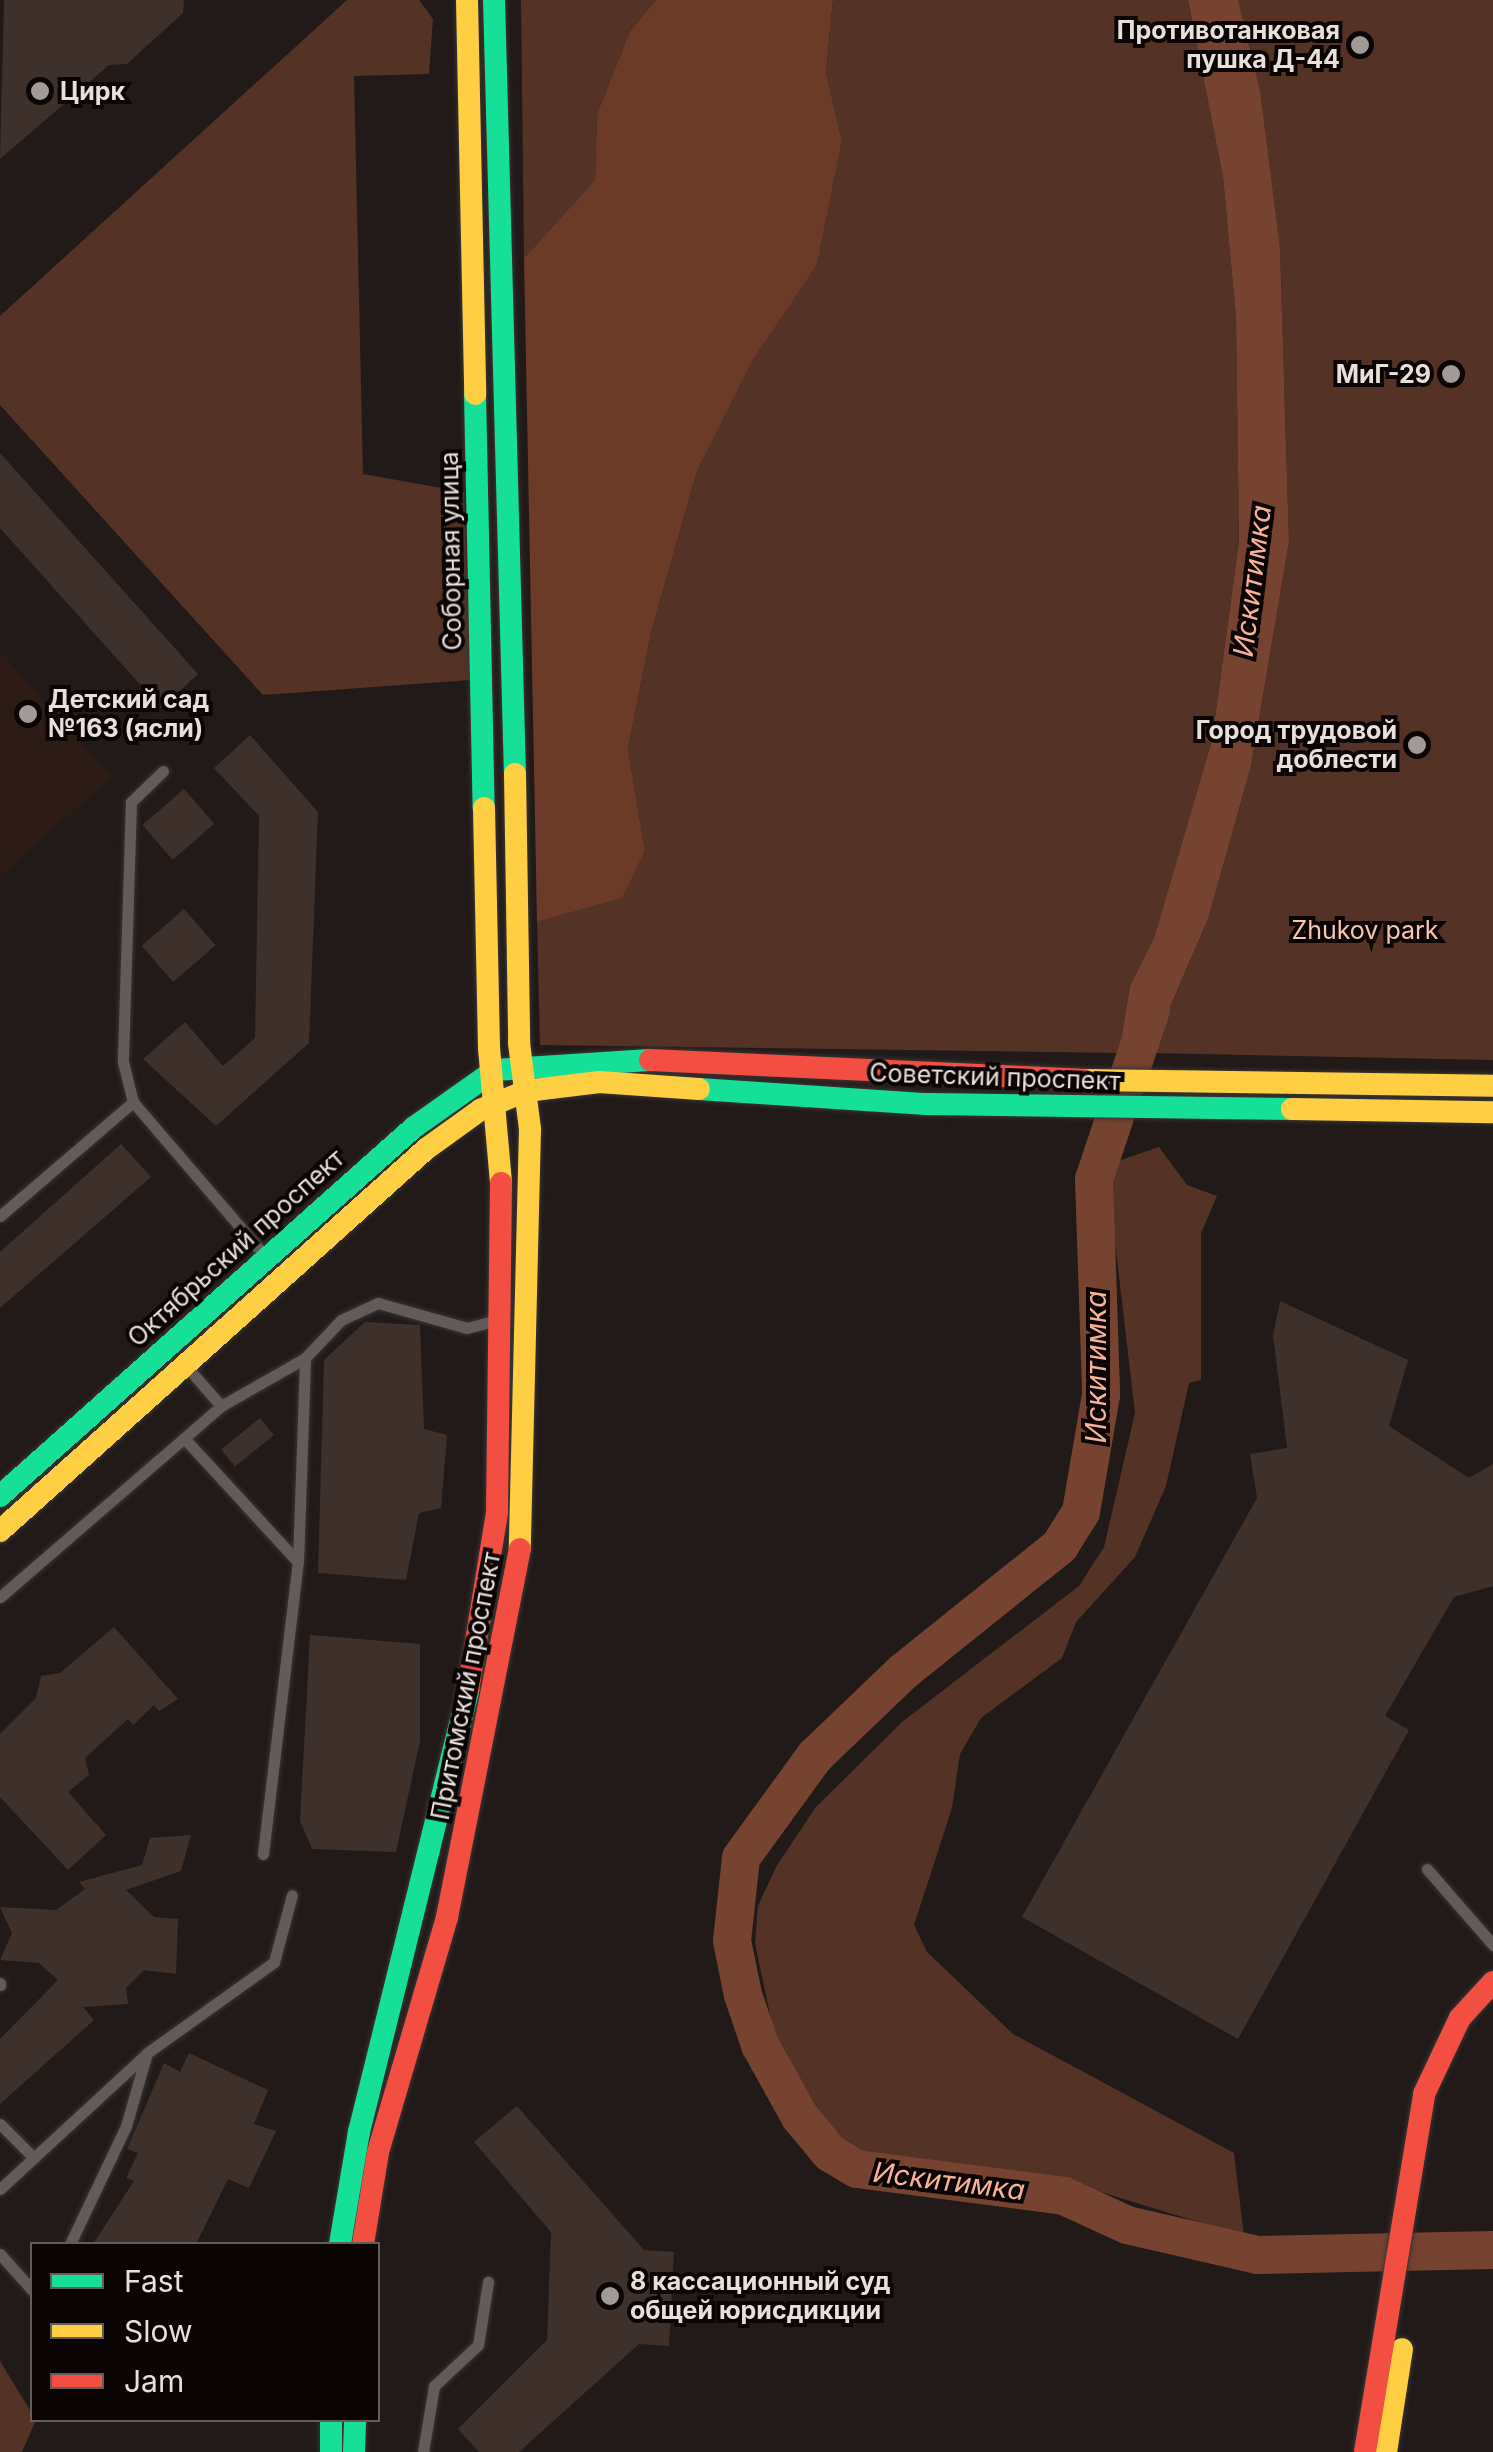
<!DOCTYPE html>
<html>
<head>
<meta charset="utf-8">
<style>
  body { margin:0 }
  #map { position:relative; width:1493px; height:2452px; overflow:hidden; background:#211a18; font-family:Inter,sans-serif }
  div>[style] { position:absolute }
  .built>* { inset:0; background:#2c1c15 }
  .green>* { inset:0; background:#543226 }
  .forest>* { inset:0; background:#6b3b28 }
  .water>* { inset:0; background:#764330 }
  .river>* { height:38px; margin:-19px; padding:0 19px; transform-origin:19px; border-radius:19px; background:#764330 }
  .building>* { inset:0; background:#3e312c; transform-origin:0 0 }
  .roads { filter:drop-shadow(0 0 2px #3a3433) drop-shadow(0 0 2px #3a3433) }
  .lane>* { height:11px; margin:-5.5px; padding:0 5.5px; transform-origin:5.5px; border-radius:5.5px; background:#625b59 }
  .fast>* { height:22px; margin:-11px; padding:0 11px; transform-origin:11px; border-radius:11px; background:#16e098 }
  .slow>* { height:22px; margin:-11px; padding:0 11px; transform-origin:11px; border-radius:11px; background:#ffcf43 }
  .jam>* { height:22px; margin:-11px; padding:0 11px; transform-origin:11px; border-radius:11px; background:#f24e42 }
  .dots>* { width:28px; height:28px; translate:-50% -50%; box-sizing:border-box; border:5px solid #0a0504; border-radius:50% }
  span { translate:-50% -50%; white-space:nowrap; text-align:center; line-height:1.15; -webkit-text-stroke:8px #0a0504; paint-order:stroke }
  .poi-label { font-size:25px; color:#e8dfdb; font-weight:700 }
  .right { translate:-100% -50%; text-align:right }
  .left { translate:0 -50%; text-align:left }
  .street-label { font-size:25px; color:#e8dfdb }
  .park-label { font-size:25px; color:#fac5b1 }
  .water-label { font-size:28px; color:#f8b298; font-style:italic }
  .legend { position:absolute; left:30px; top:2242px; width:350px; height:180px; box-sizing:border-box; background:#0a0504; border:2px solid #635c5a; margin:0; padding:12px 18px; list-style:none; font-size:30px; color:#e8dfdb }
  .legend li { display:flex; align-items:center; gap:20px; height:50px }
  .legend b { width:50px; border:2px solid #635c5a }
</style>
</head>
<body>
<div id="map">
  <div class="built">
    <div style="clip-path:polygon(0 651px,112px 777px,0 876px)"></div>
  </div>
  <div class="green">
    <div style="clip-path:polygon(347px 0,419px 0,433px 19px,429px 74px,354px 76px,363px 474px,464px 492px,471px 680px,263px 695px,0 405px,0 316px)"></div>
    <div style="clip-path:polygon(521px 0,656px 0,630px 31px,597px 114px,595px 180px,524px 258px)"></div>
    <div style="clip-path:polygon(833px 0,1188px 0,1223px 177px,1236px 317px,1239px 541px,1212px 740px,1154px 940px,1130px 986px,1119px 1053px,540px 1045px,537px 922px,621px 898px,645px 851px,628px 749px,651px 633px,697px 471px,753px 360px,817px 265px,842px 141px,826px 72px)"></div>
    <div style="clip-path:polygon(1238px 0,1493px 0,1493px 1060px,1150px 1053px,1208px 919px,1251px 766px,1289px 542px,1280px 248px)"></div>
    <div style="clip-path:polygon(1159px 1147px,1187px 1185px,1217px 1196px,1201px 1233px,1201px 1380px,1189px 1383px,1166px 1486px,1135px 1557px,1076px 1622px,1062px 1658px,981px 1718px,960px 1754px,952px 1808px,914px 1925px,927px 1952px,1013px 2034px,1234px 2153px,1244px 2236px,1072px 2183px,937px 2170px,876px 2178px,805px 2111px,780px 2062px,755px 1943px,758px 1906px,776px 1867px,815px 1808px,902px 1722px,1079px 1586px,1104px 1547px,1135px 1413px,1106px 1165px)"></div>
    <div style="clip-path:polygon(0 2361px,36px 2420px,22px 2452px,0 2452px)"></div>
  </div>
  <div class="forest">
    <div style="clip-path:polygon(656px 0,833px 0,826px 72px,842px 141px,817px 265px,753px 360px,697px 471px,651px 633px,628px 749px,645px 851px,622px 898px,537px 922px,524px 258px,595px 180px,597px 114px,630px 31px)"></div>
  </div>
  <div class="water">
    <div style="clip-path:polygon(1188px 0,1238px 0,1260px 92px,1280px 248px,1289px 542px,1251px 766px,1208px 919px,1150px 1053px,1119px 1053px,1130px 986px,1154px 939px,1212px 740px,1239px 541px,1236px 317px,1223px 177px)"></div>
  </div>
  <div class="river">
    <div style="left:1151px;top:1010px;width:178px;rotate:108.6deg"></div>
    <div style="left:1094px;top:1179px;width:216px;rotate:88.1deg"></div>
    <div style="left:1101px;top:1395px;width:119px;rotate:99.7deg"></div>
    <div style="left:1081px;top:1512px;width:40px;rotate:122deg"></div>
    <div style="left:1060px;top:1546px;width:200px;rotate:141.3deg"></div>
    <div style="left:904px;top:1671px;width:123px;rotate:136.3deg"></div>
    <div style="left:815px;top:1756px;width:126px;rotate:126deg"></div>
    <div style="left:741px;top:1858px;width:83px;rotate:96.2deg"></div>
    <div style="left:732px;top:1941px;width:55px;rotate:78.5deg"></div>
    <div style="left:743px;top:1995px;width:53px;rotate:71.2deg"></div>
    <div style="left:760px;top:2045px;width:82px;rotate:60.9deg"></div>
    <div style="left:800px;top:2117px;width:47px;rotate:50.2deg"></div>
    <div style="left:830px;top:2153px;width:31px;rotate:31deg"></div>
    <div style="left:857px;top:2169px;width:209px;rotate:7.4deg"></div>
    <div style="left:1064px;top:2196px;width:69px;rotate:24.7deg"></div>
    <div style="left:1127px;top:2225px;width:134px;rotate:12.9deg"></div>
    <div style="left:1258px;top:2255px;width:235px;rotate:-1.2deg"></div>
  </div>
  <div class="building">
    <div style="clip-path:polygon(4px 0,184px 0,183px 13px,127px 64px,109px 65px,0 159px)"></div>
    <div style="clip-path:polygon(0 453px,198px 674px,161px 708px,0 528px)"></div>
    <div style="clip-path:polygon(250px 735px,318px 812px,309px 1043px,216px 1126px,143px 1059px,185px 1022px,223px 1066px,255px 1038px,259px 816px,214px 768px)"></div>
    <div style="left:184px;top:789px;width:46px;height:55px;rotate:49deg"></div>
    <div style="left:184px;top:909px;width:48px;height:56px;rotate:49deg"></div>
    <div style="clip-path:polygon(121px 1144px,151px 1177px,0 1308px,0 1252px)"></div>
    <div style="clip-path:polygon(1280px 1301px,1408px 1360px,1389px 1426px,1469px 1478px,1493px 1464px,1493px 1586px,1454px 1597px,1385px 1716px,1409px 1730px,1238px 2039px,1022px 1917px,1257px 1498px,1250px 1454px,1287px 1448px,1273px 1336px)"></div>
    <div style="clip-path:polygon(365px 1322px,420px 1325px,424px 1429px,447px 1435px,441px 1508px,419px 1513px,406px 1580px,318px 1573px,324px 1360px)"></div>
    <div style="left:260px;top:1418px;width:22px;height:50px;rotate:51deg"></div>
    <div style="clip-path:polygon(114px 1627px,178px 1699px,159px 1711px,154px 1705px,133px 1725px,128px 1719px,85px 1758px,89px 1775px,68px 1792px,106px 1835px,68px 1870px,0 1797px,0 1734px,36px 1698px,41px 1676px,60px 1673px)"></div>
    <div style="clip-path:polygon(310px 1635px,420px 1644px,420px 1741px,396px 1852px,312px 1849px,300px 1821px)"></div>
    <div style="clip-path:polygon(191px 1835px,181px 1871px,126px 1890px,154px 1917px,178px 1919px,176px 1974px,144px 1970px,126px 1988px,128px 2004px,83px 2007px,94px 2020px,0 2104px,0 2039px,58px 1980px,39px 1963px,0 1960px,12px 1933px,0 1907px,56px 1910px,85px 1889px,79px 1882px,142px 1865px,150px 1838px)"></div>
    <div style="clip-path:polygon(189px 2053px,268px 2090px,254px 2124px,276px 2131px,249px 2188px,228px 2179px,196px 2244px,93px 2244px,134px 2181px,126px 2178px,138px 2153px,127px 2149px,164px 2063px,180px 2072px)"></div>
    <div style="clip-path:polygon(517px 2106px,644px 2250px,674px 2252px,669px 2346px,639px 2344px,519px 2452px,479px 2452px,458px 2429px,547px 2340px,551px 2232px,474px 2142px)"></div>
  </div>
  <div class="roads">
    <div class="lane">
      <div style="left:163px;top:771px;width:45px;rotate:135.9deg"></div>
      <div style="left:131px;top:802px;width:260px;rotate:91.8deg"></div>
      <div style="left:123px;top:1062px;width:41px;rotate:76deg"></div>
      <div style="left:133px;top:1102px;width:201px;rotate:49.4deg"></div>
      <div style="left:0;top:1216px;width:175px;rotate:-40.6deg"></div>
      <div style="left:187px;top:1367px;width:52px;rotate:48.9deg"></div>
      <div style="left:184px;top:1438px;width:168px;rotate:47.4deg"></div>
      <div style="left:0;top:1597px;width:292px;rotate:-40.8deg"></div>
      <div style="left:221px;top:1406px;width:97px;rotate:-29.7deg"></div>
      <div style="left:263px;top:1854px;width:294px;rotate:-83.2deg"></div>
      <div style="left:298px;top:1562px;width:204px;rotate:-88deg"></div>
      <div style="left:305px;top:1358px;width:52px;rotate:-46.5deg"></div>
      <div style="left:341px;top:1320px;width:41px;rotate:-24.7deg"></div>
      <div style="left:378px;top:1303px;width:92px;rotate:15.7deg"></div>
      <div style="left:467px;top:1328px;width:31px;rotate:-15deg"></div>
      <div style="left:1427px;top:1869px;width:101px;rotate:49deg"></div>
      <div style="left:0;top:1983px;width:2px;rotate:90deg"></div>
      <div style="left:0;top:2124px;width:48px;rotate:45deg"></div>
      <div style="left:0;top:2189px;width:196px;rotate:-42.7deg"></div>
      <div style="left:70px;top:2244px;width:131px;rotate:-64.6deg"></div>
      <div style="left:126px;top:2126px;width:76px;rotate:-74deg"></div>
      <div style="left:147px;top:2053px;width:156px;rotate:-35.6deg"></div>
      <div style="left:274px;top:1962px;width:69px;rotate:-75deg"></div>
      <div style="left:0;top:2254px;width:48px;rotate:48.4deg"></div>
      <div style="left:423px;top:2452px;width:67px;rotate:-80.5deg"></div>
      <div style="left:434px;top:2386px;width:60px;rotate:-43deg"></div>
      <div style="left:478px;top:2345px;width:64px;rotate:-81deg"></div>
    </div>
    <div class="fast">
      <div style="left:494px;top:0;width:774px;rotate:88.45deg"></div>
      <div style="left:475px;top:394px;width:414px;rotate:88.8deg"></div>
      <div style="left:699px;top:1089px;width:228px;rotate:3.8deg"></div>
      <div style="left:927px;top:1104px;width:365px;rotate:0.8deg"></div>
      <div style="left:0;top:1496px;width:553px;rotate:-41.7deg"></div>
      <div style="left:413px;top:1128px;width:100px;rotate:-35.3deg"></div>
      <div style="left:495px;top:1070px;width:155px;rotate:-3.7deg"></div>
      <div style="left:340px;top:2244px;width:114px;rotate:-80.4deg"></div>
      <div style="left:359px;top:2132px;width:455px;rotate:-76.1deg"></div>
      <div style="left:331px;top:2420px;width:32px;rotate:90deg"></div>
      <div style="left:354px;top:2452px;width:32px;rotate:-88deg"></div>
    </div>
    <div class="slow">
      <div style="left:467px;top:0;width:394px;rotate:88.8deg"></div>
      <div style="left:515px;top:774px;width:269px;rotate:89.1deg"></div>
      <div style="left:519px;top:1043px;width:87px;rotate:82.7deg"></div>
      <div style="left:530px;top:1129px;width:420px;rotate:91.4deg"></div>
      <div style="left:484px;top:808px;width:240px;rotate:88.8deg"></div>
      <div style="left:489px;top:1048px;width:136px;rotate:84.9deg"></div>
      <div style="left:1083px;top:1080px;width:410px;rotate:0.8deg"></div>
      <div style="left:1292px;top:1109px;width:201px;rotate:0.9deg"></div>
      <div style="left:0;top:1531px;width:572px;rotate:-41.88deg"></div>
      <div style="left:426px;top:1149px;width:67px;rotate:-35.8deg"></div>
      <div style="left:480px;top:1110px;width:50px;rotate:-22.4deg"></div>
      <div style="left:526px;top:1091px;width:74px;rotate:-7deg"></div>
      <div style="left:599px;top:1082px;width:100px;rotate:4deg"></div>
      <div style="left:1386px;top:2452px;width:104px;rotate:-81.2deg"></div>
    </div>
    <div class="jam">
      <div style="left:650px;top:1060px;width:433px;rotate:2.6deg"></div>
      <div style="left:468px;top:1690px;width:180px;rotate:-80.7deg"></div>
      <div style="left:497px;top:1512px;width:329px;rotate:-89.3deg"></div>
      <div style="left:363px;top:2244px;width:93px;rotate:-80.7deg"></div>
      <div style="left:378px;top:2152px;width:245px;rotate:-73.6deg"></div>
      <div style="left:447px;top:1917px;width:375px;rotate:-78.8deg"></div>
      <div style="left:1365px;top:2452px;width:363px;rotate:-80.6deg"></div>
      <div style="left:1424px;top:2094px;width:84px;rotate:-64.7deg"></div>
      <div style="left:1460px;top:2018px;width:49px;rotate:-47.5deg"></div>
    </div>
  </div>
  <div class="dots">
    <div style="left:1360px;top:45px;background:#a29a97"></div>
    <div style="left:40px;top:91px;background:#a29a97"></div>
    <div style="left:1451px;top:374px;background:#a29a97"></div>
    <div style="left:28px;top:714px;background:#a29a97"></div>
    <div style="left:1417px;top:745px;background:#a29a97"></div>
    <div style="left:610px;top:2296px;background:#a29a97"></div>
  </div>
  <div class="poi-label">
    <span class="right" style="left:1340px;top:45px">Противотанковая<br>пушка Д-44</span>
    <span class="left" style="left:60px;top:91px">Цирк</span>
    <span class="right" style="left:1431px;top:374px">МиГ-29</span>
    <span class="left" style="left:48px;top:714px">Детский сад<br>№163 (ясли)</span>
    <span class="right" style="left:1397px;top:745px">Город трудовой<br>доблести</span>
    <span class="left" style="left:630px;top:2296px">8 кассационный суд<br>общей юрисдикции</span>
  </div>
  <div class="street-label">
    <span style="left:451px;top:551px;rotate:-91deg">Соборная улица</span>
    <span style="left:995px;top:1077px;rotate:2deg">Советский проспект</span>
    <span style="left:236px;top:1248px;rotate:-42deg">Октябрьский проспект</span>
    <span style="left:466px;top:1686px;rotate:-79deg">Притомский проспект</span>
  </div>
  <div class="park-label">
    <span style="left:1365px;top:930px">Zhukov park</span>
  </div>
  <div class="water-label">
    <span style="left:1252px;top:581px;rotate:-83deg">Искитимка</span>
    <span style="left:1096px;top:1367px;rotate:-90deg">Искитимка</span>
    <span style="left:949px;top:2181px;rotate:7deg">Искитимка</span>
  </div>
  <ul class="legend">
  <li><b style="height:12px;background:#16e098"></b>Fast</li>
  <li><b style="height:12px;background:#ffcf43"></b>Slow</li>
  <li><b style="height:12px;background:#f24e42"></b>Jam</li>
  </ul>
</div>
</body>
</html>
